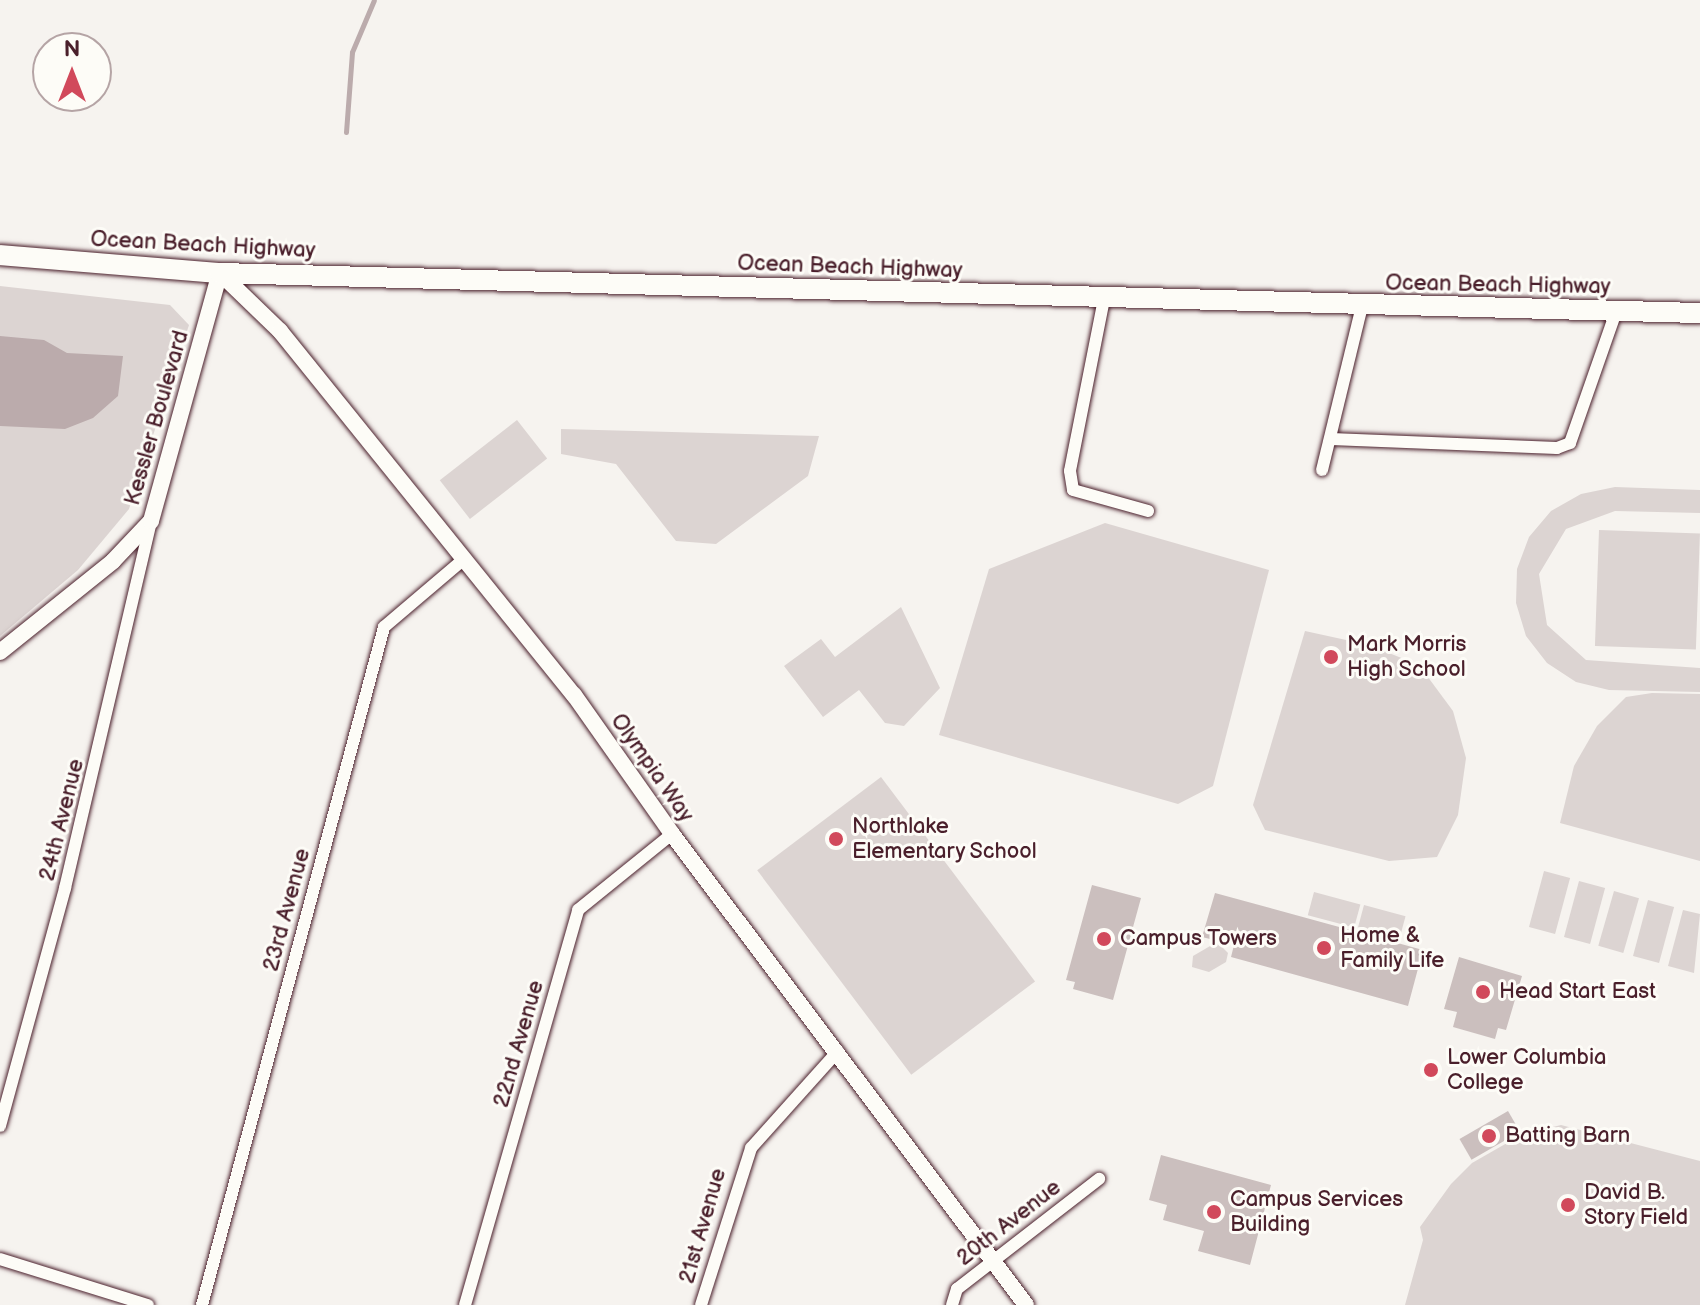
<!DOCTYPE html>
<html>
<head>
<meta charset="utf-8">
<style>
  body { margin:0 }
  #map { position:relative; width:1700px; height:1305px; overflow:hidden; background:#f6f3ef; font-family:"Balsamiq Sans",sans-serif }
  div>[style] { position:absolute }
  .green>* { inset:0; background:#dcd4d2; transform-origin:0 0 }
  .water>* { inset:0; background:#bbabac }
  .stream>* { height:5px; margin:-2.5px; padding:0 2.5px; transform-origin:2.5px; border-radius:2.5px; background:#bbabac }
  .building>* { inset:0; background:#cbbfbe; transform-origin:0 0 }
  .roads { filter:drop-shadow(0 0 2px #4a1f2b) drop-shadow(0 0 2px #4a1f2b) }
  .minor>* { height:12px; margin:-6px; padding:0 6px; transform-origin:6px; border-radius:6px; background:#fdfcf7 }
  .tertiary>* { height:16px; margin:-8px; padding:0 8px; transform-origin:8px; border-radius:8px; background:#fdfcf7 }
  .primary>* { height:20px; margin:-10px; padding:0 10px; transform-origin:10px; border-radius:10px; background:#fdfcf7 }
  .dots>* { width:22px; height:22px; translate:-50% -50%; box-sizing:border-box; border:4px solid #fdfcf7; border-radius:50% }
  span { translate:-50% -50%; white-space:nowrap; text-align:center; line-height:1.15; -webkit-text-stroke:6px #fdfcf7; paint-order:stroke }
  .street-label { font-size:22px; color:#4a1f2b }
  .poi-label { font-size:22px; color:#4a1f2b }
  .left { translate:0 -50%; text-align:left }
  .north { position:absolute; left:32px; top:32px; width:80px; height:80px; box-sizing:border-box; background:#fdfcf7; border:2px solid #b5a4a5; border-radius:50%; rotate:0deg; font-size:22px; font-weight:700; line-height:32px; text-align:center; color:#4a1f2b }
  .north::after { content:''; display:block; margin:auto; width:28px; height:36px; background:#d1495b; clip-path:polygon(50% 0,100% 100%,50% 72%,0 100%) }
</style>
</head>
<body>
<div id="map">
  <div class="green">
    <div style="clip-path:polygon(0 286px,170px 305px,189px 325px,129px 509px,78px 570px,0 636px)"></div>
    <div style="left:517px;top:420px;width:49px;height:98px;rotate:52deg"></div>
    <div style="clip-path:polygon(561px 429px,819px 436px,808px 476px,716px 544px,676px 541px,616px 464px,561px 454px)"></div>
    <div style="clip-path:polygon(1615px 487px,1700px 490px,1700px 513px,1615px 511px,1566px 529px,1539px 574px,1547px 625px,1586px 660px,1700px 668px,1700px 692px,1609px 690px,1576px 682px,1547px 663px,1526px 636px,1516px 603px,1517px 569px,1529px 537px,1551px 511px,1581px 494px)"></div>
    <div style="clip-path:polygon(1105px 523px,1269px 570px,1213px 786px,1178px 804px,939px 735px,989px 569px)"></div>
    <div style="left:1599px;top:530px;width:101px;height:116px;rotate:2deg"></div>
    <div style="clip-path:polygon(901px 607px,940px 688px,904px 726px,885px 723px,859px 690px,823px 717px,784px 666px,821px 639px,835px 657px)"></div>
    <div style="clip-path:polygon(1305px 631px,1369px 645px,1419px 665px,1453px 711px,1466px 758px,1458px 815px,1437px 857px,1389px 861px,1265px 830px,1253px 805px)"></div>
    <div style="clip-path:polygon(1652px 693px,1700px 694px,1700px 861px,1560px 823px,1574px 766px,1597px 726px,1626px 697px)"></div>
    <div style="left:881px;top:777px;width:256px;height:155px;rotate:53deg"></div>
    <div style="left:1544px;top:871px;width:27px;height:58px;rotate:15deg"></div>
    <div style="left:1579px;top:881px;width:27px;height:58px;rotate:15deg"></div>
    <div style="left:1614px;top:891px;width:26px;height:57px;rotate:16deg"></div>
    <div style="left:1314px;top:892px;width:48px;height:24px;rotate:15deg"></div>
    <div style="left:1648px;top:900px;width:27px;height:58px;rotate:15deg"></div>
    <div style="left:1364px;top:905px;width:43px;height:23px;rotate:15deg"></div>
    <div style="clip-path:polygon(1683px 910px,1700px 914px,1694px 973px,1668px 966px)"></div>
    <div style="clip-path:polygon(1217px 942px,1228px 953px,1226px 962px,1209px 972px,1192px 967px,1193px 956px)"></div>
    <div style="clip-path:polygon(1561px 1125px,1700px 1161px,1700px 1305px,1405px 1305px,1423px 1240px,1420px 1227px,1451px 1184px,1472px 1163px,1521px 1135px)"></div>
  </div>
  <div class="water">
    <div style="clip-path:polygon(0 336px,44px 340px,67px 353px,123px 356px,118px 396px,93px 418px,65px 429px,0 426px)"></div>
  </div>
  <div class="stream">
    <div style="left:346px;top:132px;width:80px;rotate:-85.7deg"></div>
    <div style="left:352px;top:52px;width:56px;rotate:-67.1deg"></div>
  </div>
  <div class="building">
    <div style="clip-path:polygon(1092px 885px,1141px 898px,1113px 1000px,1073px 989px,1075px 982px,1066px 980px)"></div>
    <div style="clip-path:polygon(1215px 893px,1423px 950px,1408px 1006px,1231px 957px,1234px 945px,1202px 937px)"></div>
    <div style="clip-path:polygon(1459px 957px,1522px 976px,1506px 1030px,1498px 1028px,1495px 1039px,1453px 1027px,1457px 1012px,1444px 1009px)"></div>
    <div style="left:1508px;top:1111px;width:24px;height:56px;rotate:60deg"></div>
    <div style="clip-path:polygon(1161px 1155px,1271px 1185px,1250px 1265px,1198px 1251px,1204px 1231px,1163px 1220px,1167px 1205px,1149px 1200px)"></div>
  </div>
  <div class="roads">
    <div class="minor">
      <div style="left:1104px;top:299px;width:175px;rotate:101.2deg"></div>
      <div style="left:1070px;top:471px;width:19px;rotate:81deg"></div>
      <div style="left:1073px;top:490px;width:78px;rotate:15.6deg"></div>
      <div style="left:1331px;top:439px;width:226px;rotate:2.3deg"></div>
      <div style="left:1557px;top:448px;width:14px;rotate:-21deg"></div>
      <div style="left:1570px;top:443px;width:139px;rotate:-70.7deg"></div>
      <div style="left:1322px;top:470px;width:169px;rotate:-76.3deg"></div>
      <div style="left:0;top:1126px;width:247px;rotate:-74.7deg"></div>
      <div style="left:65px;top:888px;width:377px;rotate:-76.8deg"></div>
      <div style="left:0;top:1259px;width:155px;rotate:17.3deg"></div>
      <div style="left:202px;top:1305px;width:702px;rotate:-74.97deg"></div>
      <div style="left:384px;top:627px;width:105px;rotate:-40.4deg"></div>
      <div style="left:465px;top:1305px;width:411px;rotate:-74deg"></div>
      <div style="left:578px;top:910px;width:121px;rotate:-39deg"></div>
      <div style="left:701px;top:1305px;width:165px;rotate:-72.3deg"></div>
      <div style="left:751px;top:1148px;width:130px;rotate:-48.1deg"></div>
      <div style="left:952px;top:1305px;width:17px;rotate:-73deg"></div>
      <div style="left:957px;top:1289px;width:180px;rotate:-37.8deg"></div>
    </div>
    <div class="tertiary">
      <div style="left:0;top:652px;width:145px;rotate:-38.8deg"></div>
      <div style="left:113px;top:561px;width:55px;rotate:-46.5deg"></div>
      <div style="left:151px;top:521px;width:257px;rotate:-74.5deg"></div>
      <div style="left:220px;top:273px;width:83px;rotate:44deg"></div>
      <div style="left:280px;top:331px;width:468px;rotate:51.1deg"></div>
      <div style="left:574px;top:695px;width:170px;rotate:54.8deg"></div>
      <div style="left:672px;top:834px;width:589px;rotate:53.07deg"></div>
    </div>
    <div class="primary">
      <div style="left:0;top:255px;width:221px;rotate:4.7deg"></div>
      <div style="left:220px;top:273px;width:1481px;rotate:1.55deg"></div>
    </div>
  </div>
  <div class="dots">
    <div style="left:1331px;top:657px;background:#d1495b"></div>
    <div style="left:836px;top:839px;background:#d1495b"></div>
    <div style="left:1104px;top:939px;background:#d1495b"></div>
    <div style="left:1324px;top:948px;background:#d1495b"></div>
    <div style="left:1483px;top:992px;background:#d1495b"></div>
    <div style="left:1431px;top:1070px;background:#d1495b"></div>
    <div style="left:1489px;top:1136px;background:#d1495b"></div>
    <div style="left:1568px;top:1205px;background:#d1495b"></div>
    <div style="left:1214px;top:1212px;background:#d1495b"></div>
  </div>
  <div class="street-label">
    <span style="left:203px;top:245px;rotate:3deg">Ocean Beach Highway</span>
    <span style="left:850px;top:267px;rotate:2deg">Ocean Beach Highway</span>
    <span style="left:1498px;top:285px;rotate:1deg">Ocean Beach Highway</span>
    <span style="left:157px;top:418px;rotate:-74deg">Kessler Boulevard</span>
    <span style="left:652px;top:768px;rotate:55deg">Olympia Way</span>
    <span style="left:62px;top:820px;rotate:-76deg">24th Avenue</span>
    <span style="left:287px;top:910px;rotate:-75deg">23rd Avenue</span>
    <span style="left:519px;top:1044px;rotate:-74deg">22nd Avenue</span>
    <span style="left:1009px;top:1223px;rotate:-38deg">20th Avenue</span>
    <span style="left:703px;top:1226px;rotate:-74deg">21st Avenue</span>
  </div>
  <div class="poi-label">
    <span class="left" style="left:1347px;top:657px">Mark Morris<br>High School</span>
    <span class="left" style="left:852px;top:839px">Northlake<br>Elementary School</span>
    <span class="left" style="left:1340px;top:948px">Home &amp;<br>Family Life</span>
    <span class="left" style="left:1120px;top:939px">Campus Towers</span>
    <span class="left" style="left:1499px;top:992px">Head Start East</span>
    <span class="left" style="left:1447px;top:1070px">Lower Columbia<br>College</span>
    <span class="left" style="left:1505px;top:1136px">Batting Barn</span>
    <span class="left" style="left:1584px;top:1205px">David B.<br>Story Field</span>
    <span class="left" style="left:1230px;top:1212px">Campus Services<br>Building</span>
  </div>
  <div class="north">N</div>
</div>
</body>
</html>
